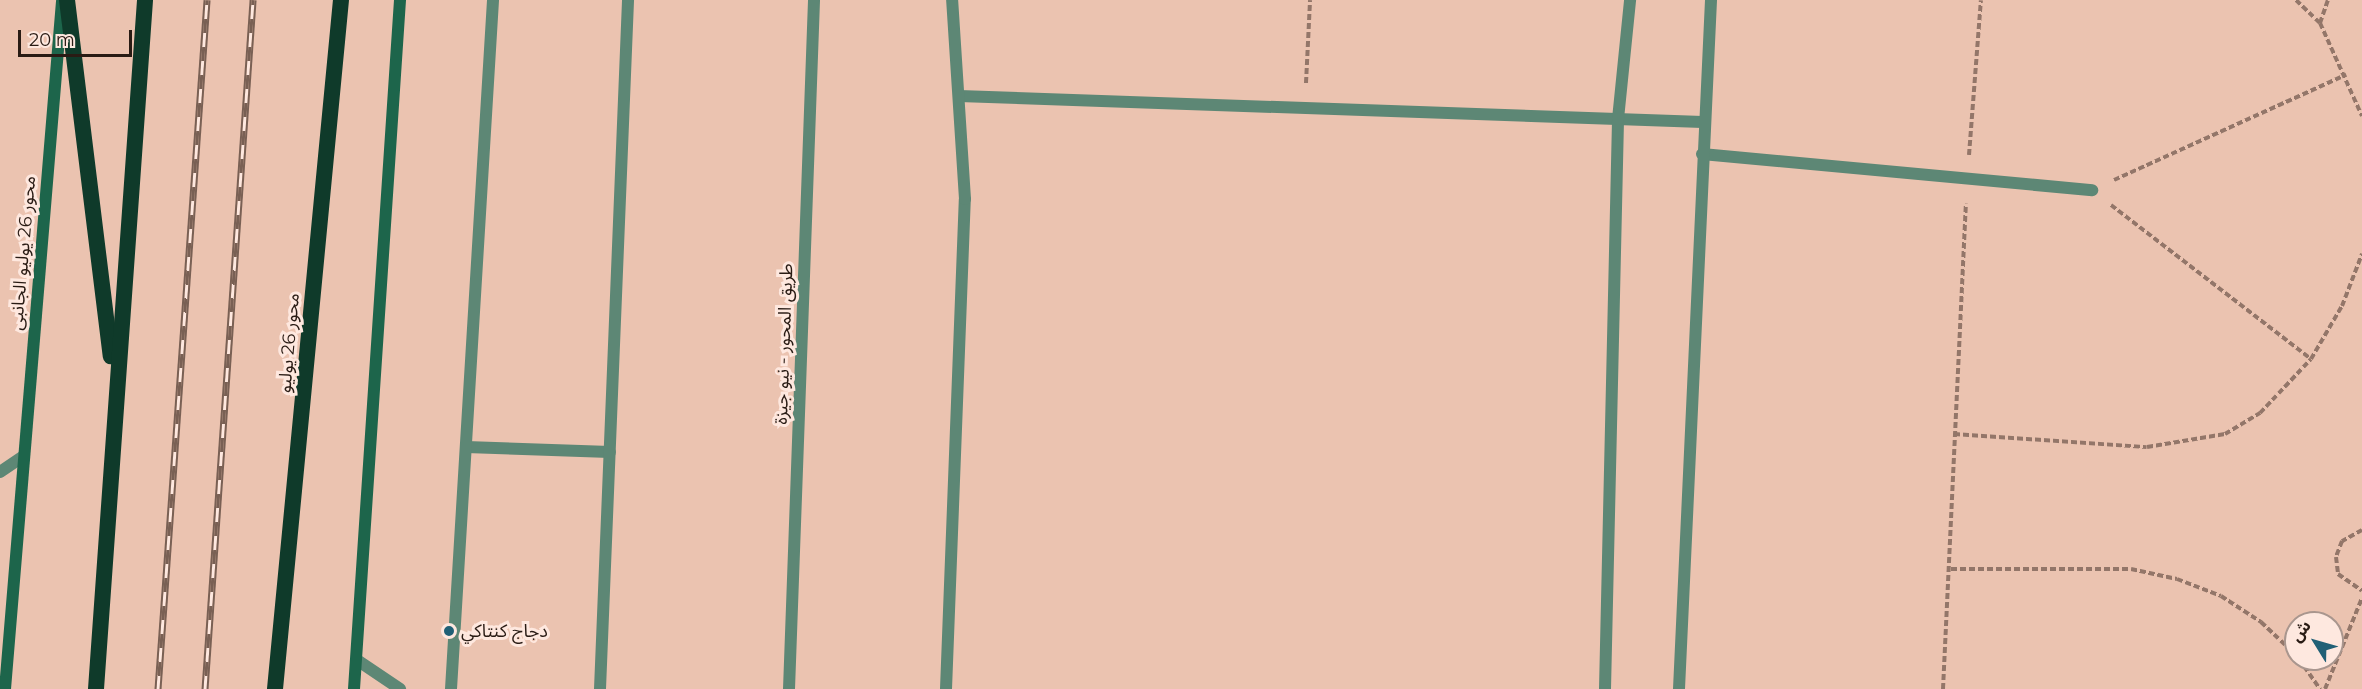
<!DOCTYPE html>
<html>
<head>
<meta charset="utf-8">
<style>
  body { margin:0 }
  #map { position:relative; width:2362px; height:689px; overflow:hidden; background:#ebc3b0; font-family:Montserrat,"Noto Sans Arabic",sans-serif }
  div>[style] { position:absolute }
  .path>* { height:4px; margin-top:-2px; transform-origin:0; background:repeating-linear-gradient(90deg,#937669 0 6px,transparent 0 9px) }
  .service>* { height:12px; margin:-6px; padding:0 6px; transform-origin:6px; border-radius:6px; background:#5d8775 }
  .minor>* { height:12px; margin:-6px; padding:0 6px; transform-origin:6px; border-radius:6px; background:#5d8775 }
  .tertiary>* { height:12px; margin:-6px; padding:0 6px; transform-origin:6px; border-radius:6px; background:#5d8775 }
  .secondary>* { height:12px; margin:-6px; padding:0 6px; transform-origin:6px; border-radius:6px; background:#1d654b }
  .trunk>* { height:16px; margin:-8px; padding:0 8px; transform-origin:8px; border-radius:8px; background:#0f3a2a }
  .rail>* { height:7px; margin-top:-3.5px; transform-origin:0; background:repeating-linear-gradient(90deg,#fee8df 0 14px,#796054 0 28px); box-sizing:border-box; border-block:2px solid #796054 }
  .dots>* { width:16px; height:16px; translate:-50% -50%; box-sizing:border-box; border:3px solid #fee8df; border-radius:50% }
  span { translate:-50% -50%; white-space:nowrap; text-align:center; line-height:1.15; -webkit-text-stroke:6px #fee8df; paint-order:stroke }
  .street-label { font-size:18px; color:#291b14 }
  .poi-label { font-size:18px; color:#291b14 }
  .left { translate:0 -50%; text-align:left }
  .north { position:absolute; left:2284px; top:611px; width:60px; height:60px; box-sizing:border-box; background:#fee8df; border:2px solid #a9968e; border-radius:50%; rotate:307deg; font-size:16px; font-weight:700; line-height:24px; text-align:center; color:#291b14 }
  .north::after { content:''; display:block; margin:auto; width:21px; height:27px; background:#216076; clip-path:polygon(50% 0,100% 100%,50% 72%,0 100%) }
  .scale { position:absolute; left:18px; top:30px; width:114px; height:27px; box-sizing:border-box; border:3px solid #291b14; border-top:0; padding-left:8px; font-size:18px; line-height:21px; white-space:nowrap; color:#291b14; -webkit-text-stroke:4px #fee8df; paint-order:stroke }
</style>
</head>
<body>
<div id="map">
  <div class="path">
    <div style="left:2296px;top:0;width:33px;rotate:44deg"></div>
    <div style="left:2320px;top:23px;width:102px;rotate:65.7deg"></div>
    <div style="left:2320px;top:23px;width:24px;rotate:-71deg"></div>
    <div style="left:1306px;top:83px;width:83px;rotate:-87.2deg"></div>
    <div style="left:1969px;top:155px;width:155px;rotate:-85.6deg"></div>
    <div style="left:2114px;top:180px;width:255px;rotate:-24.4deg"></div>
    <div style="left:2111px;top:205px;width:252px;rotate:37.6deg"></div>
    <div style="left:1954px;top:434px;width:193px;rotate:3.9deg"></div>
    <div style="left:2147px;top:447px;width:79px;rotate:-9.5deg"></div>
    <div style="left:2225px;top:434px;width:41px;rotate:-31deg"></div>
    <div style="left:2260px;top:413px;width:74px;rotate:-46.6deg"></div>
    <div style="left:2311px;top:359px;width:61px;rotate:-59.7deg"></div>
    <div style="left:2342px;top:306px;width:56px;rotate:-69deg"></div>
    <div style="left:2362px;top:530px;width:23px;rotate:151deg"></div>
    <div style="left:2342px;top:541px;width:17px;rotate:111deg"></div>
    <div style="left:2336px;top:557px;width:17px;rotate:83deg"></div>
    <div style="left:2338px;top:574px;width:29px;rotate:35deg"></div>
    <div style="left:1951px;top:569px;width:180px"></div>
    <div style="left:2131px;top:569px;width:47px;rotate:12.3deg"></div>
    <div style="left:2177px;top:579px;width:47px;rotate:21.1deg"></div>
    <div style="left:2221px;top:596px;width:48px;rotate:33deg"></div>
    <div style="left:2261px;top:622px;width:48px;rotate:43.3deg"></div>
    <div style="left:2299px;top:659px;width:37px;rotate:55deg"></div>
    <div style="left:1943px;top:689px;width:486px;rotate:-87.3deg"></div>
    <div style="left:2325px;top:689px;width:98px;rotate:-67.9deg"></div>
  </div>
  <div class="service">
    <div style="left:466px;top:447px;width:144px;rotate:2deg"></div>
    <div style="left:0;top:472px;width:29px;rotate:-34deg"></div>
    <div style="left:357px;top:660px;width:52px;rotate:34deg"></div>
    <div style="left:451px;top:689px;width:690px;rotate:-86.51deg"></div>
    <div style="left:600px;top:689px;width:690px;rotate:-87.67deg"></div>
  </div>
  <div class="minor">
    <div style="left:959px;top:96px;width:744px;rotate:2deg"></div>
    <div style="left:1702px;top:154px;width:392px;rotate:5.3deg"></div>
    <div style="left:946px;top:689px;width:490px;rotate:-87.8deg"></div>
    <div style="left:965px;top:199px;width:199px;rotate:-93.7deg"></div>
    <div style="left:1605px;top:689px;width:570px;rotate:-88.69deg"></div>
    <div style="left:1618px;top:119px;width:120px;rotate:-84.2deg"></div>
    <div style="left:1679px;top:689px;width:690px;rotate:-87.34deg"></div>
  </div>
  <div class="tertiary">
    <div style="left:789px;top:689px;width:689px;rotate:-87.92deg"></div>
  </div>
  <div class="secondary">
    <div style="left:5px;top:689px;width:690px;rotate:-85.26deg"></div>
    <div style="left:354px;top:689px;width:691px;rotate:-86.18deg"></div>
  </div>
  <div class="trunk">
    <div style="left:67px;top:0;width:359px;rotate:83deg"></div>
    <div style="left:96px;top:689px;width:691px;rotate:-85.93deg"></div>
    <div style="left:275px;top:689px;width:692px;rotate:-84.53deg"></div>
  </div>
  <div class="rail">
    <div style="left:158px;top:689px;width:691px;rotate:-85.93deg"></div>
    <div style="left:205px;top:689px;width:691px;rotate:-86.01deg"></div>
  </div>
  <div class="dots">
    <div style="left:449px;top:631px;background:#216076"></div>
  </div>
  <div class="street-label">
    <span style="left:23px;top:253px;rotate:-85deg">محور 26 يوليو الجانبى</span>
    <span style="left:289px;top:343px;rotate:-85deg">محور 26 يوليو</span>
    <span style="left:784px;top:344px;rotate:-88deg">طريق المحور - نيو جيزة</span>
  </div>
  <div class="poi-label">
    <span class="left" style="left:461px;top:631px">دجاج كنتاكي</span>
  </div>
  <div class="north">ش</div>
  <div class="scale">20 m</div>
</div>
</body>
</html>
